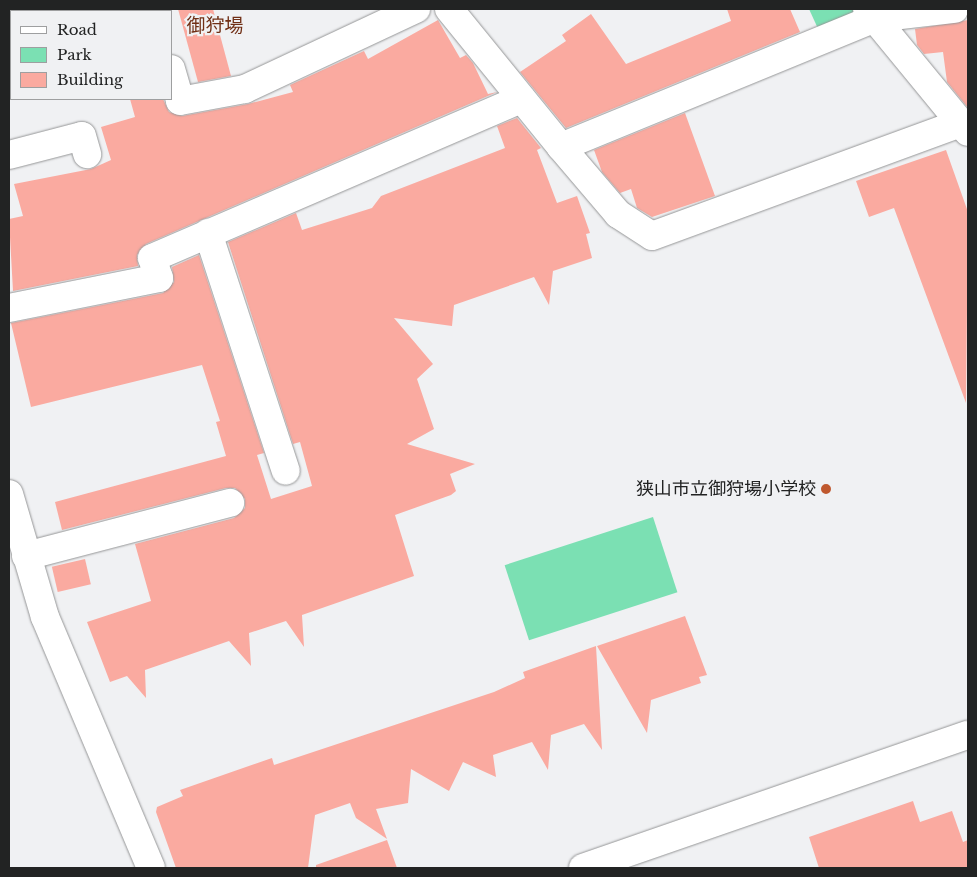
<!DOCTYPE html>
<html>
<head>
<meta charset="utf-8">
<style>
  body { margin:0 }
  #map { position:relative; width:977px; height:877px; overflow:hidden; background:#f0f1f3; font-family:"Libre Baskerville","Noto Sans JP",serif }
  div>[style] { position:absolute }
  .green>* { inset:0; background:#7be0b3; transform-origin:0 0 }
  .building>* { inset:0; background:#faaaa0; transform-origin:0 0 }
  .roads { filter:drop-shadow(0 0 1px #959697) drop-shadow(0 0 1px #959697) }
  .minor>* { height:28px; margin:-14px; padding:0 14px; transform-origin:14px; border-radius:14px; background:#fff }
  .dots>* { width:14px; height:14px; translate:-50% -50%; box-sizing:border-box; border:2px solid #f0f1f3; border-radius:50% }
  span { translate:-50% -50%; white-space:nowrap; text-align:center; line-height:1.15; -webkit-text-stroke:4.5px #f0f1f3; paint-order:stroke }
  .poi-label { font-size:18px; color:#222323 }
  .right { translate:-100% -50%; text-align:right }
  .neighbourhood-label { font-size:19px; color:#702f15 }
  .frame { position:absolute; inset:0; border:10px solid #222323; pointer-events:none }
  .legend { position:absolute; left:10px; top:10px; width:162px; height:90px; box-sizing:border-box; background:#f0f1f3; border:1px solid #9e9fa0; margin:0; padding:6px 9px; list-style:none; font-size:15px; color:#222323 }
  .legend li { display:flex; align-items:center; gap:10px; height:25px }
  .legend b { width:25px; border:1px solid #9e9fa0 }
</style>
</head>
<body>
<div id="map">
  <div class="green">
    <div style="clip-path:polygon(809px 9px,857px 9px,852px 21px,820px 33px)"></div>
    <div style="left:653px;top:517px;width:79px;height:156px;rotate:72deg"></div>
  </div>
  <div class="building">
    <div style="clip-path:polygon(178px 9px,213px 9px,231px 76px,198px 82px)"></div>
    <div style="clip-path:polygon(727px 9px,790px 9px,800px 32px,566px 128px,520px 72px,566px 41px,562px 35px,591px 14px,626px 64px,731px 21px)"></div>
    <div style="clip-path:polygon(438px 20px,460px 58px,466px 55px,473px 63px,488px 94px,497px 92px,146px 244px,137px 255px,138px 266px,13px 291px,9px 219px,23px 216px,14px 184px,91px 169px,111px 160px,101px 127px,135px 117px,130px 99px,163px 99px,169px 112px,182px 116px,248px 104px,293px 92px,290px 85px,364px 51px,368px 59px)"></div>
    <div style="clip-path:polygon(968px 20px,968px 108px,947px 82px,943px 52px,924px 54px,917px 45px,915px 29px)"></div>
    <div style="clip-path:polygon(685px 113px,715px 196px,652px 217px,637px 208px,631px 189px,620px 193px,602px 172px,594px 150px)"></div>
    <div style="clip-path:polygon(517px 118px,541px 148px,537px 150px,557px 203px,577px 196px,590px 233px,586px 234px,592px 258px,553px 271px,549px 305px,534px 277px,454px 305px,452px 326px,394px 318px,433px 364px,417px 379px,434px 429px,407px 444px,475px 464px,450px 474px,456px 491px,451px 495px,395px 515px,414px 576px,302px 615px,304px 647px,286px 621px,249px 633px,251px 666px,229px 641px,145px 670px,146px 698px,127px 676px,110px 682px,87px 622px,151px 601px,135px 544px,234px 518px,245px 508px,245px 499px,235px 488px,226px 488px,62px 530px,55px 502px,226px 456px,216px 422px,220px 421px,202px 365px,31px 407px,11px 323px,163px 293px,174px 282px,172px 267px,199px 255px,264px 453px,257px 455px,271px 499px,312px 486px,300px 442px,293px 444px,228px 242px,296px 213px,302px 230px,372px 208px,381px 196px,505px 148px,497px 126px)"></div>
    <div style="clip-path:polygon(946px 150px,968px 212px,966px 403px,894px 208px,869px 217px,856px 181px)"></div>
    <div style="left:85px;top:559px;width:26px;height:34px;rotate:77deg"></div>
    <div style="clip-path:polygon(685px 616px,707px 675px,699px 677px,701px 683px,651px 700px,647px 733px,597px 646px)"></div>
    <div style="clip-path:polygon(596px 646px,602px 750px,584px 724px,551px 735px,548px 770px,532px 742px,493px 755px,496px 777px,463px 762px,449px 791px,411px 769px,408px 803px,376px 809px,387px 839px,356px 818px,350px 803px,315px 815px,308px 868px,176px 868px,156px 812px,157px 807px,183px 796px,180px 790px,272px 758px,274px 765px,494px 692px,525px 678px,523px 672px)"></div>
    <div style="clip-path:polygon(913px 801px,920px 822px,952px 811px,963px 842px,968px 840px,968px 868px,819px 868px,809px 837px)"></div>
    <div style="clip-path:polygon(387px 840px,397px 868px,316px 868px,316px 865px)"></div>
  </div>
  <div class="roads">
    <div class="minor">
      <div style="left:155px;top:9px;width:2px;rotate:90deg"></div>
      <div style="left:449px;top:9px;width:178px;rotate:50.9deg"></div>
      <div style="left:561px;top:147px;width:339px;rotate:-22.3deg"></div>
      <div style="left:875px;top:18px;width:80px;rotate:-6.5deg"></div>
      <div style="left:867px;top:9px;width:159px;rotate:50.6deg"></div>
      <div style="left:171px;top:69px;width:33px;rotate:74deg"></div>
      <div style="left:180px;top:101px;width:66px;rotate:-10.5deg"></div>
      <div style="left:245px;top:89px;width:189px;rotate:-25.1deg"></div>
      <div style="left:561px;top:147px;width:88px;rotate:49.6deg"></div>
      <div style="left:618px;top:214px;width:40px;rotate:32.9deg"></div>
      <div style="left:652px;top:236px;width:329px;rotate:-20.1deg"></div>
      <div style="left:9px;top:155px;width:75px;rotate:-14.6deg"></div>
      <div style="left:82px;top:136px;width:19px;rotate:74deg"></div>
      <div style="left:208px;top:233px;width:250px;rotate:71.9deg"></div>
      <div style="left:9px;top:308px;width:153px;rotate:-11.3deg"></div>
      <div style="left:159px;top:278px;width:21px;rotate:-109deg"></div>
      <div style="left:152px;top:258px;width:402px;rotate:-23.3deg"></div>
      <div style="left:9px;top:494px;width:128px;rotate:73.7deg"></div>
      <div style="left:45px;top:617px;width:272px;rotate:67.1deg"></div>
      <div style="left:26px;top:556px;width:211px;rotate:-14.6deg"></div>
      <div style="left:583px;top:868px;width:407px;rotate:-19.1deg"></div>
    </div>
  </div>
  <div class="dots">
    <div style="left:826px;top:489px;background:#bf582e"></div>
  </div>
  <div class="poi-label">
    <span class="right" style="left:816px;top:489px">狭山市立御狩場小学校</span>
  </div>
  <div class="neighbourhood-label">
    <span style="left:215px;top:26px">御狩場</span>
  </div>
  <div class="frame"></div>
  <ul class="legend">
  <li><b style="height:6px;background:#fff"></b>Road</li>
  <li><b style="height:14px;background:#7be0b3"></b>Park</li>
  <li><b style="height:14px;background:#faaaa0"></b>Building</li>
  </ul>
</div>
</body>
</html>
